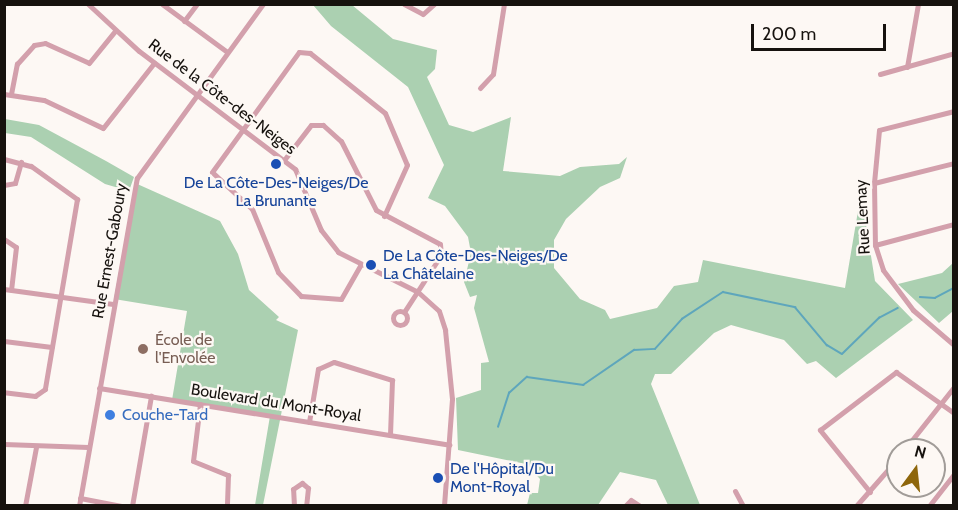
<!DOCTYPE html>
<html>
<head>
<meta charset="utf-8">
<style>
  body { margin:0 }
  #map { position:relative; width:958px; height:510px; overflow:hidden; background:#fdf8f4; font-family:Cabin,sans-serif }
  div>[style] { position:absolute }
  .green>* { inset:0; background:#abd0b1 }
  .stream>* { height:1.5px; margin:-0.75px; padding:0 0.75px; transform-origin:0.75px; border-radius:0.75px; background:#5ea6bc }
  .minor>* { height:5px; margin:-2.5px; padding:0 2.5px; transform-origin:2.5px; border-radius:2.5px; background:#d3a0ac }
  .minor>.ring { margin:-2.5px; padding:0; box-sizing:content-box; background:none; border:5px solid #d3a0ac; border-radius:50% }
  .dots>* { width:16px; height:16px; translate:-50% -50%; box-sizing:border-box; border:3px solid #fdf8f4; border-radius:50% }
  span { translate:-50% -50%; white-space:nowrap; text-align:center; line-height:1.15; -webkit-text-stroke:4.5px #fdf8f4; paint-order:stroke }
  .street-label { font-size:16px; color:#16120e }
  .transit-label { font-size:16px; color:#164399 }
  .left { translate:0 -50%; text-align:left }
  .education-label { font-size:16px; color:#785e54 }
  .shop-label { font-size:16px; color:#366cbe }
  .frame { position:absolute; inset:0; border:6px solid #16120e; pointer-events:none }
  .north { position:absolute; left:886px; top:438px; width:60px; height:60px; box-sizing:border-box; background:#fdf8f4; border:2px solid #a19c98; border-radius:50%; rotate:15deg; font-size:16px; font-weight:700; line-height:24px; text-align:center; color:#16120e }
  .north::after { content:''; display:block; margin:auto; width:21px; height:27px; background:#8e660b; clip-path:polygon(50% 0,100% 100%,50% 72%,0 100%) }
  .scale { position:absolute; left:751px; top:24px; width:135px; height:27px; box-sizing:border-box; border:3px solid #16120e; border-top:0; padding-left:8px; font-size:18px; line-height:21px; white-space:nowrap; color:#16120e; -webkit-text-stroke:4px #fdf8f4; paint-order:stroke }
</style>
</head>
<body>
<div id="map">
  <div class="green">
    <div style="clip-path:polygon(313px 5px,352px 5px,393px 39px,437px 50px,435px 69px,427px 77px,449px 125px,473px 132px,511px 117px,503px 171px,560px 176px,580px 167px,619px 164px,627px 157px,620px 178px,600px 187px,566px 219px,554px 240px,554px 268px,580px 299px,605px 310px,610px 319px,657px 308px,674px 286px,698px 282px,703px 260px,845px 288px,858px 211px,864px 212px,875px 281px,913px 320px,836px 378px,816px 361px,807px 364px,784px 340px,731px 325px,714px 333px,671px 374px,655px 374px,651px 384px,700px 505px,668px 505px,656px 480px,620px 472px,598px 505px,527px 505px,530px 493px,538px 493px,540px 479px,526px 464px,458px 450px,456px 398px,481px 390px,481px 363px,489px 362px,474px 308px,477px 295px,470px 297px,464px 282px,471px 253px,468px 237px,445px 206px,428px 198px,444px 165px,408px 87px,331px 26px)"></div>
    <div style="clip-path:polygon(5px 119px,39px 125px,106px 161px,134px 177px,129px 191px,105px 184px,31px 137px,5px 133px)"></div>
    <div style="clip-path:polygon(135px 183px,220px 221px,238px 254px,249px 290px,279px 317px,276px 320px,298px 330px,263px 505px,255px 505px,270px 416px,172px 400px,187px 311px,114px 299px)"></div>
    <div style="clip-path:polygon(953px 263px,953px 311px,939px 323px,898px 284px,942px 273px)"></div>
  </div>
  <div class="stream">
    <div style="left:920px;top:297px;width:15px;rotate:4deg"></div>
    <div style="left:935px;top:298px;width:21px;rotate:-28deg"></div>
    <div style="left:498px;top:427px;width:36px;rotate:-72deg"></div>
    <div style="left:509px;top:393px;width:24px;rotate:-42deg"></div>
    <div style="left:527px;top:377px;width:57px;rotate:8.1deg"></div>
    <div style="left:583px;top:385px;width:62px;rotate:-34.5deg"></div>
    <div style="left:634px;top:350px;width:21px;rotate:-3deg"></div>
    <div style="left:655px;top:349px;width:40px;rotate:-48deg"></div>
    <div style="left:682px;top:319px;width:49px;rotate:-33.4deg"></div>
    <div style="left:723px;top:292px;width:74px;rotate:11.8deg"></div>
    <div style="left:795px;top:307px;width:50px;rotate:49.9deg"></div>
    <div style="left:827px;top:345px;width:17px;rotate:31deg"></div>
    <div style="left:842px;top:354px;width:52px;rotate:-44.2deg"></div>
    <div style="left:879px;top:318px;width:21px;rotate:-28deg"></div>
  </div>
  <div class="minor">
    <div style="left:88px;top:4px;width:69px;rotate:42.7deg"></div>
    <div style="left:139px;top:51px;width:196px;rotate:37.1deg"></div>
    <div style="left:295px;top:169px;width:66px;rotate:66.9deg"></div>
    <div style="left:321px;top:230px;width:28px;rotate:52deg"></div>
    <div style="left:338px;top:252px;width:89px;rotate:26.6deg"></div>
    <div style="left:418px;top:292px;width:28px;rotate:42deg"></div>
    <div style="left:439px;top:311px;width:20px;rotate:72deg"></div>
    <div style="left:445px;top:330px;width:69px;rotate:84.2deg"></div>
    <div style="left:452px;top:399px;width:107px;rotate:94.3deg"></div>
    <div style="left:162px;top:4px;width:81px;rotate:36.4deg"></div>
    <div style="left:404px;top:4px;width:21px;rotate:28deg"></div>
    <div style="left:423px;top:14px;width:15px;rotate:-42deg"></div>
    <div style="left:184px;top:21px;width:21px;rotate:-53deg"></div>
    <div style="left:907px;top:67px;width:64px;rotate:-80.1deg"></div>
    <div style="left:880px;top:74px;width:77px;rotate:-15.8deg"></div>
    <div style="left:480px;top:88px;width:19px;rotate:-47deg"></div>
    <div style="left:493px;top:74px;width:71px;rotate:-81.1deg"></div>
    <div style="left:4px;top:94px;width:40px;rotate:8.5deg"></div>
    <div style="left:44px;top:100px;width:65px;rotate:25.4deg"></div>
    <div style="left:103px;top:128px;width:83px;rotate:-51.9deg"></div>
    <div style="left:11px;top:94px;width:31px;rotate:-79deg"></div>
    <div style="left:17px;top:64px;width:25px;rotate:-48deg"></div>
    <div style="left:34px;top:45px;width:11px;rotate:-10deg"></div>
    <div style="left:45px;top:43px;width:48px;rotate:24.4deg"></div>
    <div style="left:89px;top:63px;width:41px;rotate:-50.9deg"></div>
    <div style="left:954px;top:111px;width:77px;rotate:165.8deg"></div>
    <div style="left:879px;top:130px;width:53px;rotate:95.4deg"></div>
    <div style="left:874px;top:183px;width:62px;rotate:89.1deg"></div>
    <div style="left:875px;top:245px;width:26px;rotate:72deg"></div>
    <div style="left:883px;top:270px;width:50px;rotate:53.1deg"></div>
    <div style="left:913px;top:310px;width:54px;rotate:40.5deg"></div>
    <div style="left:4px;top:159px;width:28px;rotate:15deg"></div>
    <div style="left:31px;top:166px;width:57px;rotate:35.7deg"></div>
    <div style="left:77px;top:199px;width:193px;rotate:99.6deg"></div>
    <div style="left:45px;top:389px;width:12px;rotate:145deg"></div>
    <div style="left:35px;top:396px;width:31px;rotate:-173deg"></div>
    <div style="left:284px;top:160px;width:44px;rotate:-52.4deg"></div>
    <div style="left:311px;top:125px;width:12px"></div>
    <div style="left:323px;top:125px;width:24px;rotate:42deg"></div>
    <div style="left:341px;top:141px;width:77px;rotate:63.1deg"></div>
    <div style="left:376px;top:210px;width:72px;rotate:28deg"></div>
    <div style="left:440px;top:244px;width:11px;rotate:85deg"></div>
    <div style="left:441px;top:255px;width:68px;rotate:123deg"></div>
    <div style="left:874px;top:183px;width:82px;rotate:-14deg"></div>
    <div style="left:4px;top:185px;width:11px;rotate:-10deg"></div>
    <div style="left:15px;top:183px;width:22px;rotate:-74deg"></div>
    <div style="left:4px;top:239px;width:14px;rotate:34deg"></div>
    <div style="left:16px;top:247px;width:43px;rotate:96.6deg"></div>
    <div style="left:875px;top:245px;width:82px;rotate:-14.9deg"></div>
    <div style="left:361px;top:264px;width:40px;rotate:119.7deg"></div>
    <div style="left:341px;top:299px;width:40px;rotate:-175.7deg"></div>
    <div style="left:301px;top:296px;width:33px;rotate:-134deg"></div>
    <div style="left:278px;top:272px;width:68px;rotate:-112.4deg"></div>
    <div style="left:252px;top:209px;width:54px;rotate:-137.2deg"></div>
    <div style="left:212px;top:172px;width:148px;rotate:-54.1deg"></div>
    <div style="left:299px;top:52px;width:11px;rotate:5deg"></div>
    <div style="left:310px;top:53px;width:96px;rotate:38.7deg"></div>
    <div style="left:385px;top:113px;width:56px;rotate:67.1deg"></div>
    <div style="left:407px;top:165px;width:56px;rotate:114.3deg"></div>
    <div style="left:4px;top:289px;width:110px;rotate:7.8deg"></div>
    <div class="ring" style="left:393px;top:311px;width:9px;height:9px"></div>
    <div style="left:4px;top:341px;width:48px;rotate:7.1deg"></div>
    <div style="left:99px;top:388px;width:355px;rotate:9.2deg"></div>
    <div style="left:200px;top:404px;width:57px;rotate:97deg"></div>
    <div style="left:193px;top:461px;width:38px;rotate:22deg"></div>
    <div style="left:228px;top:475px;width:31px;rotate:92deg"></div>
    <div style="left:309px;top:422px;width:54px;rotate:-80.4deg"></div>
    <div style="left:318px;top:369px;width:17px;rotate:-24deg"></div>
    <div style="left:334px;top:362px;width:61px;rotate:17.2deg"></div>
    <div style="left:392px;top:380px;width:55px;rotate:92.1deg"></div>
    <div style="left:4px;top:444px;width:84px;rotate:2deg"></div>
    <div style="left:904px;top:450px;width:80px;rotate:-51.6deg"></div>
    <div style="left:735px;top:491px;width:17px;rotate:62deg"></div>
    <div style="left:870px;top:492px;width:80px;rotate:-128.9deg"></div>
    <div style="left:820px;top:430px;width:96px;rotate:-37.3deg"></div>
    <div style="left:896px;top:372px;width:71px;rotate:35.3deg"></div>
    <div style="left:80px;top:498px;width:42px;rotate:11deg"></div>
    <div style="left:25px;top:506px;width:60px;rotate:-79.4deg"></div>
    <div style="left:79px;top:506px;width:333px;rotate:-80deg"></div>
    <div style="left:137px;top:178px;width:215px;rotate:-54.1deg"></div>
    <div style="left:132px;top:506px;width:112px;rotate:-80.2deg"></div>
    <div style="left:294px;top:506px;width:17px;rotate:-93deg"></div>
    <div style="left:293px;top:489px;width:11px;rotate:-34deg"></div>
    <div style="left:302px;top:483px;width:8px;rotate:40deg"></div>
    <div style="left:308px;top:488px;width:18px;rotate:96deg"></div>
    <div style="left:625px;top:506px;width:8px;rotate:-45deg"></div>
    <div style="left:631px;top:500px;width:11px;rotate:34deg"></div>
    <div style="left:856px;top:506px;width:64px;rotate:-48.8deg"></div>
    <div style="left:929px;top:506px;width:41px;rotate:-52deg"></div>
  </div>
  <div class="dots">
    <div style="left:276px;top:164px;background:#1a4fb4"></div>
    <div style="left:371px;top:265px;background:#1a4fb4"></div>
    <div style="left:143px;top:349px;background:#8d6e63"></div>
    <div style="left:110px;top:415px;background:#3f7fe0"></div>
    <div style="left:438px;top:478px;background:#1a4fb4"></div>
  </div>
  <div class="street-label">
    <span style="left:222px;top:97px;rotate:37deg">Rue de la Côte-des-Neiges</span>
    <span style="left:863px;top:217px;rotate:-93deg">Rue Lemay</span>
    <span style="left:110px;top:251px;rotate:-80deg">Rue Ernest-Gaboury</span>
    <span style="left:276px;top:403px;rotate:9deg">Boulevard du Mont-Royal</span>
  </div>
  <div class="transit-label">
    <span style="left:276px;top:192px">De La Côte-Des-Neiges/De<br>La Brunante</span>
    <span class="left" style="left:383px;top:265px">De La Côte-Des-Neiges/De<br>La Châtelaine</span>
    <span class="left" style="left:450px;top:478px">De l'Hôpital/Du<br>Mont-Royal</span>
  </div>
  <div class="education-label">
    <span class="left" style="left:155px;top:349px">École de<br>l'Envolée</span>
  </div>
  <div class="shop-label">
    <span class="left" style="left:122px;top:415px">Couche-Tard</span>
  </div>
  <div class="frame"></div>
  <div class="north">N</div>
  <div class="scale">200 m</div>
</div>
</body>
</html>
